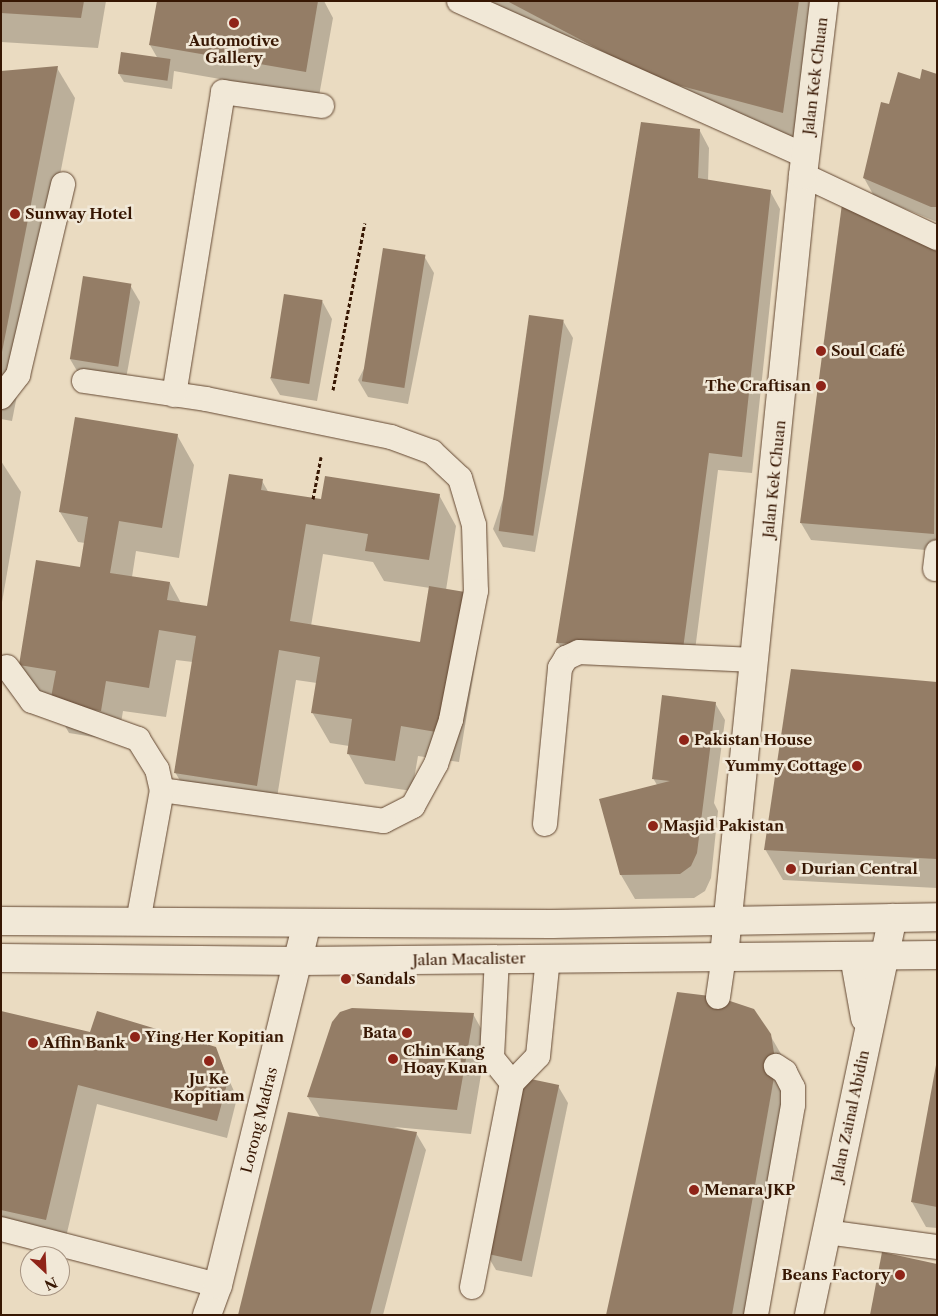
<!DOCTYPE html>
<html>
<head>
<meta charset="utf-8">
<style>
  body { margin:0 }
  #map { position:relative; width:938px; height:1316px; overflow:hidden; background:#eadbc1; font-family:"Libre Caslon Text",serif }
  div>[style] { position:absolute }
  .shadow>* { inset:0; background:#0003 }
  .building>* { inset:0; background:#947d66; transform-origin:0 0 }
  .path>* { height:3px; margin-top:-1.5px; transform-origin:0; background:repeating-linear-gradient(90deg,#371703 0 4px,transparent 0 6.5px) }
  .roads { filter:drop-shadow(0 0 1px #644832) drop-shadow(0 0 1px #644832) }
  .lane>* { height:24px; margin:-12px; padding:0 12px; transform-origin:12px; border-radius:12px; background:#f1e8d7 }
  .street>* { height:28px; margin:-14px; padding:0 14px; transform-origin:14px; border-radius:14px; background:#f1e8d7 }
  .secondary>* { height:28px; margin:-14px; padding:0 14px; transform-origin:14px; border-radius:14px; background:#f1e8d7 }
  .dots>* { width:14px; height:14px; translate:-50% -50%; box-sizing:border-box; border:2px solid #f1e8d7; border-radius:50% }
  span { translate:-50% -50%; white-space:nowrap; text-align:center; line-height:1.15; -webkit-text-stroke:5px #f1e8d7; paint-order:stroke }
  .poi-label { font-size:15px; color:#371703; font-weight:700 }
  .left { translate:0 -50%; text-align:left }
  .right { translate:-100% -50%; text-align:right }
  .street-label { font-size:15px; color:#371703 }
  .frame { position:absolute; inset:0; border:2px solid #371703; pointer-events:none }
  .north { position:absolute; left:20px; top:1246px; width:50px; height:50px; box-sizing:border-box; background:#f1e8d7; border:1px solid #a79482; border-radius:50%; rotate:155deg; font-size:14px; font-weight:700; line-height:20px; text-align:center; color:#371703 }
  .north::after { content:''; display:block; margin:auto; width:18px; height:22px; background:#8f2418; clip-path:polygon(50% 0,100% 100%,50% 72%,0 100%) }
</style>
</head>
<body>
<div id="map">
  <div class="shadow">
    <div style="clip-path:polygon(1px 1px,106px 1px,98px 48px,1px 42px)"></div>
    <div style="clip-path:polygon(158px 1px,324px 1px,333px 18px,319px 96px,174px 71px,172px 89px,124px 82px,119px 74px,158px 59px,150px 45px)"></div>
    <div style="clip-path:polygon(468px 1px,820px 1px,800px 143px)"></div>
    <div style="clip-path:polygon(57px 68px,75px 98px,12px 421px,1px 419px,1px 72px)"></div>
    <div style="clip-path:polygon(937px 75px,937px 222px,874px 196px,864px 178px,890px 105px,921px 80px)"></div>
    <div style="clip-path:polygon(700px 131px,709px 148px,708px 181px,770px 191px,780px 209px,752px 473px,718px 470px,693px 666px,568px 660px,558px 643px)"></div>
    <div style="clip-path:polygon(937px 251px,937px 551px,811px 540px,801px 523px)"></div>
    <div style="clip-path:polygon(424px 256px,434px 273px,408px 404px,368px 397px,358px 380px)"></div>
    <div style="clip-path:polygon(130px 285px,140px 302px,125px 384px,80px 376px,70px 359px)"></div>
    <div style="clip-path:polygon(322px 301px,332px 319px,317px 401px,280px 395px,270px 378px)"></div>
    <div style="clip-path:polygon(563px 321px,573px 338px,535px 552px,503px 547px,493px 529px)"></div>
    <div style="clip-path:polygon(evenodd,177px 435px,194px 465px,179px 558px,136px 551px,132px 577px,170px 583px,181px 603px,208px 607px,262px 481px,269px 493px,322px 501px,439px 495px,456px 526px,446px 590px,465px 593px,482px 623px,459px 762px,418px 756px,412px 791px,365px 784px,348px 753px,349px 746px,330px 743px,312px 712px,317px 683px,296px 680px,274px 816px,193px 803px,175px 772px,193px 662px,176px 660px,166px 717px,123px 711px,118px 741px,69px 733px,52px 703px,38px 695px,20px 665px,81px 568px,85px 543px,78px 542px,60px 512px,177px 435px,323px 554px,373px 562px,384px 581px,430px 588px,421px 644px,311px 626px,323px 554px)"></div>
    <div style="clip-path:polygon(1px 461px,21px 492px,1px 608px)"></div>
    <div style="clip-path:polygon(937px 683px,937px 888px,783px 880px,765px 849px)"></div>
    <div style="clip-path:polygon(715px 703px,725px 720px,714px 803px,718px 811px,711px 878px,705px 891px,694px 898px,635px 899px,621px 875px,657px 785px,653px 778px)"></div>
    <div style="clip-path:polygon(1px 1013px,89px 1033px,215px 1048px,237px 1098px,227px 1138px,97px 1104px,63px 1250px,1px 1236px)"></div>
    <div style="clip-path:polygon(473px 1014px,487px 1039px,471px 1134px,394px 1127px,416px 1133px,426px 1150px,383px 1315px,240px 1315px,321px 1119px,308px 1097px)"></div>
    <div style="clip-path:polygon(770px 1035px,796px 1080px,765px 1315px,608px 1315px)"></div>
    <div style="clip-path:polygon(937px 1067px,937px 1228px,926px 1227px,912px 1202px)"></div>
    <div style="clip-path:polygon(558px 1086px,568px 1103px,532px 1277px,496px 1270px,486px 1253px)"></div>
  </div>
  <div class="building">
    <div style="clip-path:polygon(1px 1px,84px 1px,81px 18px,1px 13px)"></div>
    <div style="clip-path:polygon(157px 1px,318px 1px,306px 72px,149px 45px)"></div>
    <div style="clip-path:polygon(507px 1px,799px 1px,783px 113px,655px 79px)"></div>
    <div style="left:121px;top:52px;width:50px;height:22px;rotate:8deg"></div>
    <div style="clip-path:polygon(58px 66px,2px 352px,1px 352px,1px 71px)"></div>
    <div style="clip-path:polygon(922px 69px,937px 74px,937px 207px,931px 207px,863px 178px,881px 102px,889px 104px,898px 72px,920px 79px)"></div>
    <div style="clip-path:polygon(641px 122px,700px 129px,698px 178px,771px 190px,742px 457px,709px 453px,683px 649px,556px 643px)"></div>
    <div style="clip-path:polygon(842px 204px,937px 249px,934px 534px,800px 523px)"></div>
    <div style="left:383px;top:248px;width:43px;height:135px;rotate:9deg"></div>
    <div style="left:83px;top:276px;width:49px;height:84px;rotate:9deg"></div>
    <div style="left:284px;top:294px;width:39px;height:85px;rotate:9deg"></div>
    <div style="left:529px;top:315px;width:35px;height:218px;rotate:8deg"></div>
    <div style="clip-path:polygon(75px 417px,178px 434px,162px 528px,119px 521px,110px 573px,170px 582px,167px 600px,207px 606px,229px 474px,263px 479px,261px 490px,321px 499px,325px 476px,440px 494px,429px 560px,365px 551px,368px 534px,306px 524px,290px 621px,420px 642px,429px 586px,465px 592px,442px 733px,401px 726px,395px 761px,347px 754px,352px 719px,311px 713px,320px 657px,279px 650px,257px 786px,174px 773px,196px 636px,159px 630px,149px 688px,106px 681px,101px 711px,50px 703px,56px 671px,19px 665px,36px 560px,80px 567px,88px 517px,59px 512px)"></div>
    <div style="clip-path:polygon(791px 669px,937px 682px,937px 859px,764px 850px)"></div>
    <div style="clip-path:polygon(662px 695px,716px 702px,697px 853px,691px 866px,680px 874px,620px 875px,599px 799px,670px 781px,652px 779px)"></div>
    <div style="clip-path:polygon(677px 992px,718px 997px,754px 1009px,771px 1034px,776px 1066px,732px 1315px,606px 1315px)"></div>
    <div style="clip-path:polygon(352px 1008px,474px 1013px,457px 1110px,307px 1097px,332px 1022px,340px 1012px)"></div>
    <div style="clip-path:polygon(1px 1011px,90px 1032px,97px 1011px,216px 1047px,228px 1080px,217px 1121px,78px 1085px,46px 1220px,1px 1210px)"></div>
    <div style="clip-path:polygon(936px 1065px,937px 1065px,937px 1207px,911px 1202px)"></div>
    <div style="left:521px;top:1077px;width:39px;height:180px;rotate:12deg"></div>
    <div style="clip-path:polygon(288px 1112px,417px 1132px,370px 1315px,238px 1315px)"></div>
    <div style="clip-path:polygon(882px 1252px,937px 1264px,937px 1315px,870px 1315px)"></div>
  </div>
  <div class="path">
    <div style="left:333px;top:390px;width:170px;rotate:-79.2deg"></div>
    <div style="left:313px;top:499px;width:43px;rotate:-79.2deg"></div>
  </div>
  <div class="roads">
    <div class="lane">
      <div style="left:459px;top:1px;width:380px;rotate:24.1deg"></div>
      <div style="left:803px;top:175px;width:148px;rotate:25.2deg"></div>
      <div style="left:84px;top:381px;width:123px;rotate:8.4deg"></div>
      <div style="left:206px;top:399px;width:189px;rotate:11.6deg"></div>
      <div style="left:391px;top:437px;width:44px;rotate:20.1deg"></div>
      <div style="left:432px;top:452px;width:38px;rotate:43deg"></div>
      <div style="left:460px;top:478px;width:49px;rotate:73.4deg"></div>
      <div style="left:474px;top:525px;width:66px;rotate:88.3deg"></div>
      <div style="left:476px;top:591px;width:131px;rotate:101deg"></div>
      <div style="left:451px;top:720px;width:46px;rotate:108.8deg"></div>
      <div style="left:436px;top:764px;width:48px;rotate:118.7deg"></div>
      <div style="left:413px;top:806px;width:33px;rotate:153deg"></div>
      <div style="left:384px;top:821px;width:224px;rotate:-172.1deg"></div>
      <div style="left:162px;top:790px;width:134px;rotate:100.3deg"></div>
      <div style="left:174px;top:395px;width:307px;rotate:-80.8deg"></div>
      <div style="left:223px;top:92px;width:100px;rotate:8deg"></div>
      <div style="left:1px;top:397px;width:28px;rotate:-52deg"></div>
      <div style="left:18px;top:375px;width:196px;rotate:-76.7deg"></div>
      <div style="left:935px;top:569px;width:17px;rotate:-83deg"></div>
      <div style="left:7px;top:667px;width:42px;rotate:53.7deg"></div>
      <div style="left:32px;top:701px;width:113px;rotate:19.7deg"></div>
      <div style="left:138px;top:739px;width:36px;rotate:58deg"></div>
      <div style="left:157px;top:769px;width:22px;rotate:77deg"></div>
      <div style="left:545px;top:824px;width:157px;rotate:-84.5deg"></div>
      <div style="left:560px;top:668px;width:12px;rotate:-59deg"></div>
      <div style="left:566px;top:658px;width:14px;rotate:-25deg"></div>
      <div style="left:579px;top:652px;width:175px;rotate:2.6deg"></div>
      <div style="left:497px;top:958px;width:100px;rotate:92.9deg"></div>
      <div style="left:492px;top:1058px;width:32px;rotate:51deg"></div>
      <div style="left:718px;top:997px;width:41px;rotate:-81.7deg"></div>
      <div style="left:1px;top:1229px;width:224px;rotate:14.5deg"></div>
      <div style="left:826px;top:1232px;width:112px;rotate:7.7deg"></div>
      <div style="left:472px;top:1287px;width:208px;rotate:-78.9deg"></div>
      <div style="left:512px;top:1083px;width:37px;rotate:-46deg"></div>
      <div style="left:538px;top:1056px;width:99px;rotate:-84.2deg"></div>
      <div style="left:756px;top:1315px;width:213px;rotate:-80deg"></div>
      <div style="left:793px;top:1105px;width:17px;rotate:-90deg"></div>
      <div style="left:793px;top:1088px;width:18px;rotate:-117deg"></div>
      <div style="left:785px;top:1072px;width:11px;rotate:-146deg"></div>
    </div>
    <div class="street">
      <div style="left:724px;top:956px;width:785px;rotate:-84.22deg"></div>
      <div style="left:803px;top:175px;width:175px;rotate:-83.1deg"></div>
      <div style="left:854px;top:956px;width:63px;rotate:79.9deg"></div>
      <div style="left:207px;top:1315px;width:32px;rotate:-70deg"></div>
      <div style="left:218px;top:1285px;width:372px;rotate:-76.2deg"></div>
      <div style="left:809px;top:1315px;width:406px;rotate:-78.1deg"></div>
    </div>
    <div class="secondary">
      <div style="left:1px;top:921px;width:551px;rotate:0.31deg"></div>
      <div style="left:552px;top:924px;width:385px;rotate:-1deg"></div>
      <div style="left:1px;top:958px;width:298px;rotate:0.6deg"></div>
      <div style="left:299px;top:961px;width:638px;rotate:-0.54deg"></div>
    </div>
  </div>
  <div class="dots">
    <div style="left:234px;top:23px;background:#8f2418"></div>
    <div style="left:15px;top:214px;background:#8f2418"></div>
    <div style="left:821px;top:351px;background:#8f2418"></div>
    <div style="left:821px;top:386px;background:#8f2418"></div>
    <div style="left:684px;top:740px;background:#8f2418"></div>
    <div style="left:857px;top:766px;background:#8f2418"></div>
    <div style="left:653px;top:826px;background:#8f2418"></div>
    <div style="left:791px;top:869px;background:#8f2418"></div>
    <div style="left:346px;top:979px;background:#8f2418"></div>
    <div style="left:407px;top:1033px;background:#8f2418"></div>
    <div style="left:135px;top:1037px;background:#8f2418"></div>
    <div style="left:33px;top:1043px;background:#8f2418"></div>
    <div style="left:393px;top:1059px;background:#8f2418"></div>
    <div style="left:209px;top:1061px;background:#8f2418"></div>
    <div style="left:694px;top:1190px;background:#8f2418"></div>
    <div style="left:900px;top:1275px;background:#8f2418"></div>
  </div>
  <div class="poi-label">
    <span style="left:234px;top:49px">Automotive<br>Gallery</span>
    <span class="left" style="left:25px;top:214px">Sunway Hotel</span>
    <span class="left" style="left:831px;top:351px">Soul Café</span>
    <span class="right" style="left:811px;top:386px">The Craftisan</span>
    <span class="left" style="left:694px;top:740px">Pakistan House</span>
    <span class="right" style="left:847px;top:766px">Yummy Cottage</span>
    <span class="left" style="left:663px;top:826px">Masjid Pakistan</span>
    <span class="left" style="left:801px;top:869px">Durian Central</span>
    <span class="left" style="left:356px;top:979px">Sandals</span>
    <span class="right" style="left:397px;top:1033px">Bata</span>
    <span class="left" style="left:145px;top:1037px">Ying Her Kopitian</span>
    <span class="left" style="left:43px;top:1043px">Affin Bank</span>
    <span class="left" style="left:403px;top:1059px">Chin Kang<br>Hoay Kuan</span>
    <span style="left:209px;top:1087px">Ju Ke<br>Kopitiam</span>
    <span class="left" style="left:704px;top:1190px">Menara JKP</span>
    <span class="right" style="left:890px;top:1275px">Beans Factory</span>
  </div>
  <div class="street-label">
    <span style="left:815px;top:76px;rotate:-83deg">Jalan Kek Chuan</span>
    <span style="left:774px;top:479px;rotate:-84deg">Jalan Kek Chuan</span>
    <span style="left:469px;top:959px;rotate:-1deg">Jalan Macalister</span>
    <span style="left:850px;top:1116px;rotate:-78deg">Jalan Zainal Abidin</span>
    <span style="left:259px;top:1120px;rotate:-76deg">Lorong Madras</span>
  </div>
  <div class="frame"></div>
  <div class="north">N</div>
</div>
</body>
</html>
